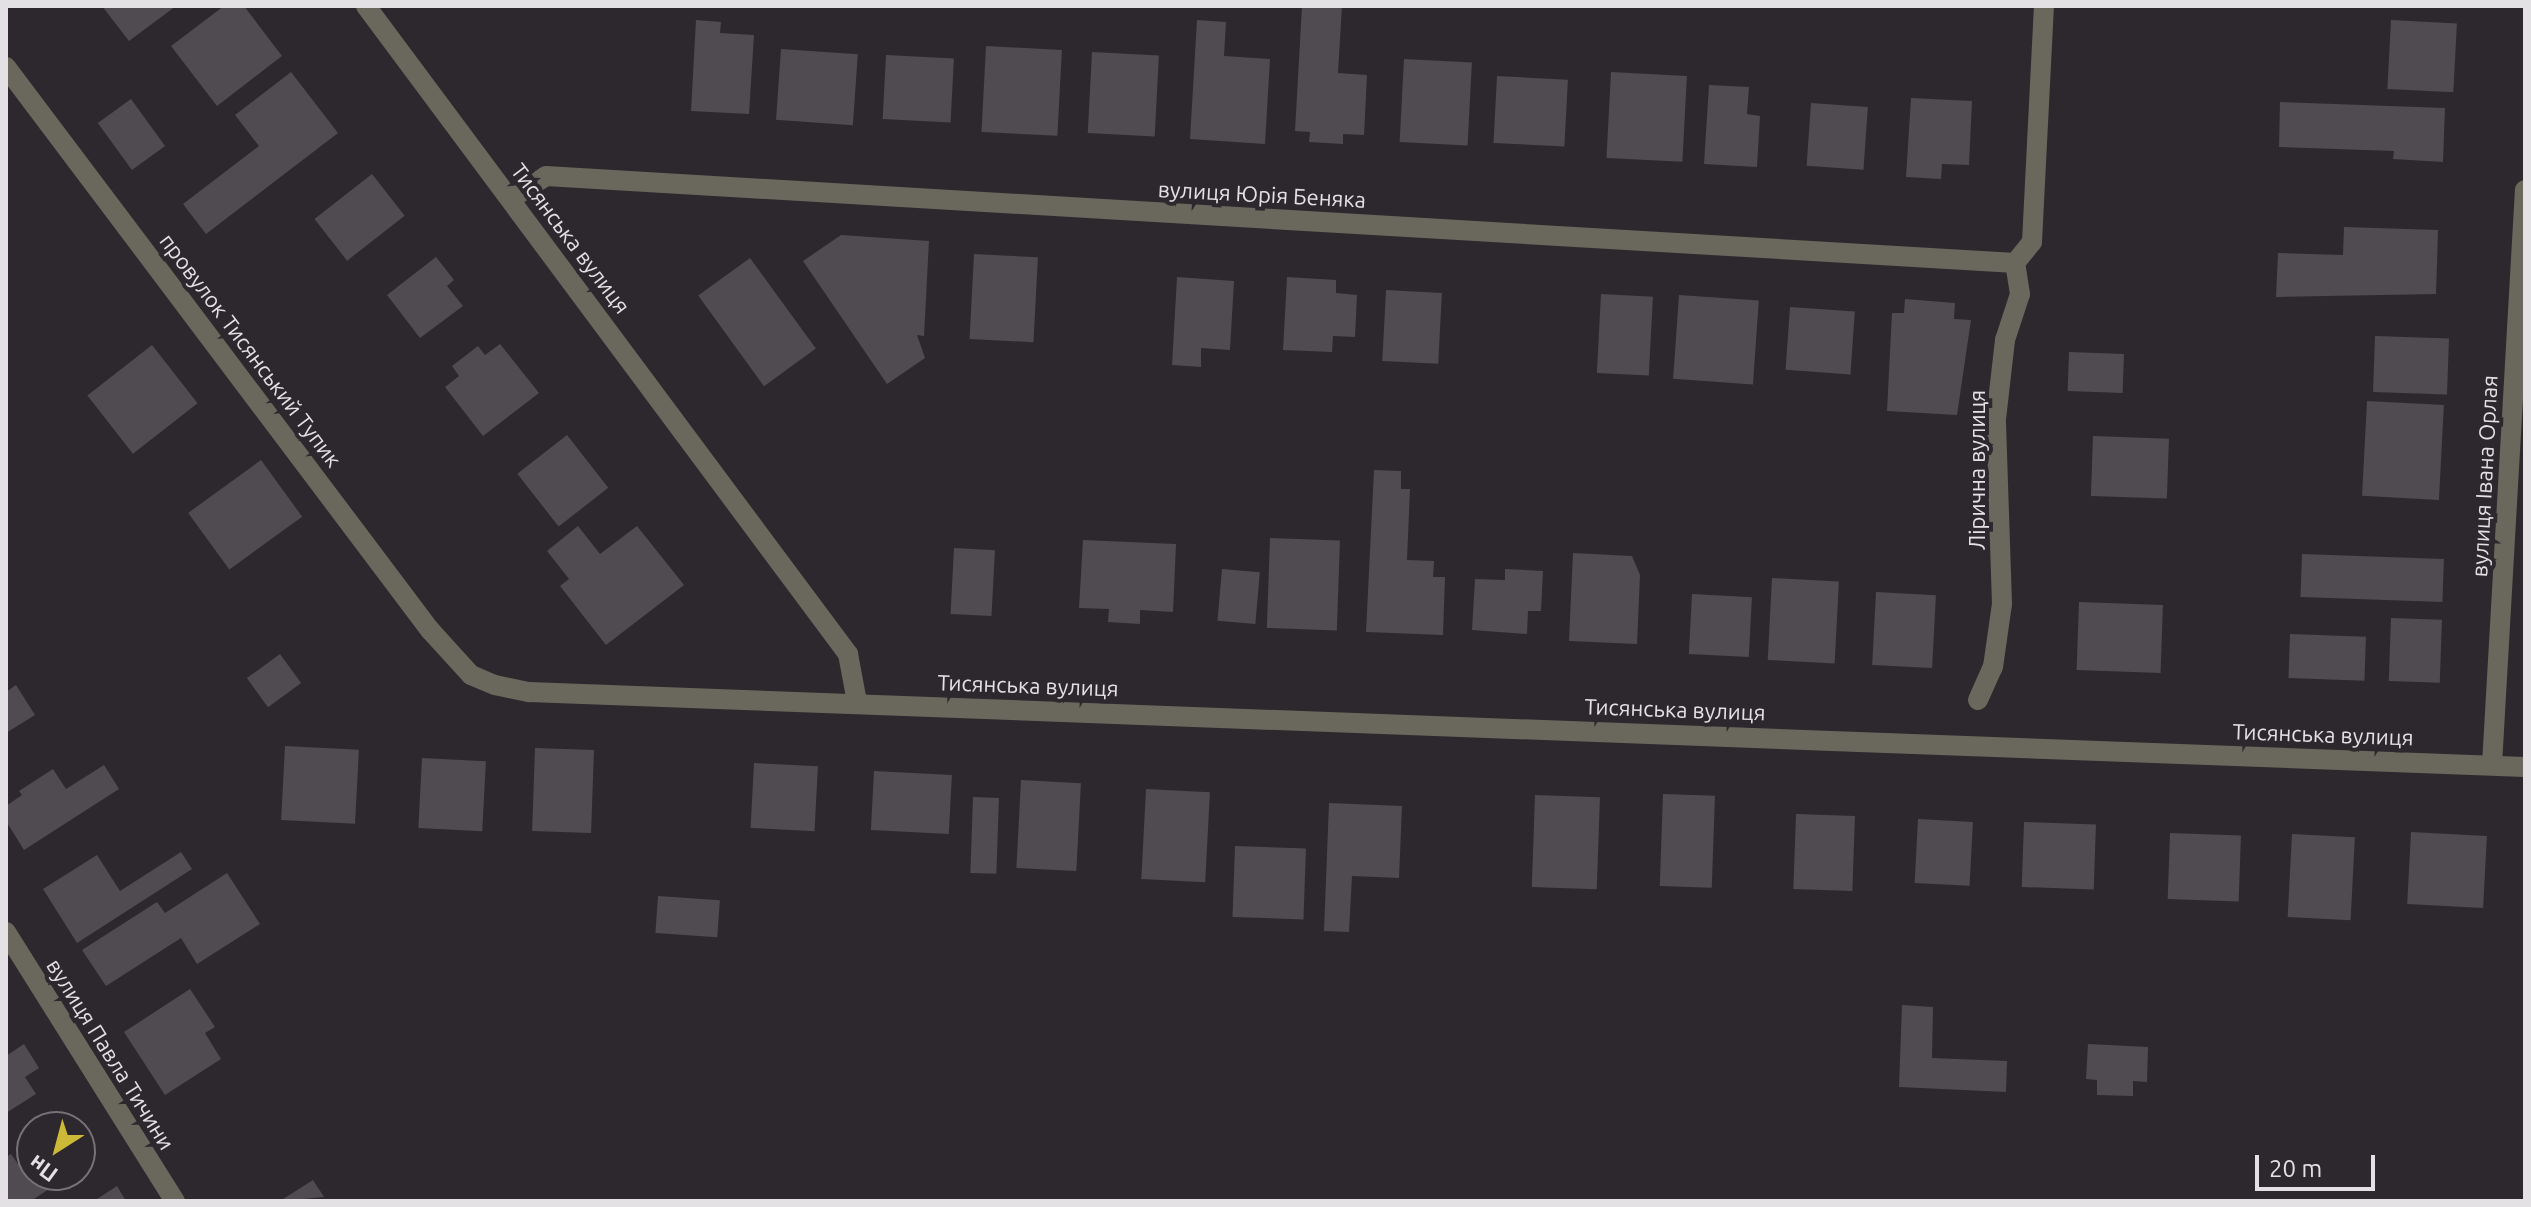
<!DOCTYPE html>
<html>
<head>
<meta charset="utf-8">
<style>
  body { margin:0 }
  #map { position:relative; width:2531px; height:1207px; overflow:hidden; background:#2d282e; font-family:Ubuntu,sans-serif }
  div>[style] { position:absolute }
  .building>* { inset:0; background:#504b51; transform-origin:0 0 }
  .minor>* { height:20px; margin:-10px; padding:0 10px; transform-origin:10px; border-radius:10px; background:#6a685c }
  span { translate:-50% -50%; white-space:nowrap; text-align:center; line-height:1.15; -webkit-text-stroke:8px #2d282e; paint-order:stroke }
  .street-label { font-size:22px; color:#e4e1e5 }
  .frame { position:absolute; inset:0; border:8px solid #e4e1e5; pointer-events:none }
  .north { position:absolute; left:16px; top:1111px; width:80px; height:80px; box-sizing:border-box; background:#2d282e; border:2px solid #767277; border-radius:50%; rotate:216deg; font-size:22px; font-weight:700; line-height:32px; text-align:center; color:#e4e1e5 }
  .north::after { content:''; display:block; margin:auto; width:28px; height:36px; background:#cdb938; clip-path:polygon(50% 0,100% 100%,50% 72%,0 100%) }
  .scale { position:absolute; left:2255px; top:1155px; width:120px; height:36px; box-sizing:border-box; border:4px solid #e4e1e5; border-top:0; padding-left:10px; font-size:24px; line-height:28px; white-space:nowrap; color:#e4e1e5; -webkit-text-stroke:6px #2d282e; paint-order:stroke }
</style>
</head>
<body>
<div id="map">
  <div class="building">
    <div style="clip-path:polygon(102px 6px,176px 6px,129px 41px)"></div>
    <div style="clip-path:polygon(224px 6px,244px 6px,282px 56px,217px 106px,171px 46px)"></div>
    <div style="clip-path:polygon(1302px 6px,1342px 6px,1338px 73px,1367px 75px,1364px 135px,1343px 134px,1343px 144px,1309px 142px,1310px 132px,1295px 131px)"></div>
    <div style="clip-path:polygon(696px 20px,721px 22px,720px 33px,754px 35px,749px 114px,691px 111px)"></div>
    <div style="clip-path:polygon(1197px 20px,1226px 22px,1224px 56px,1270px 59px,1265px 144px,1190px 139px)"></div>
    <div style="left:2391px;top:20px;width:66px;height:69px;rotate:3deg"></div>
    <div style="left:986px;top:46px;width:76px;height:86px;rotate:3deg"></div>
    <div style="left:781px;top:49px;width:77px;height:71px;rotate:4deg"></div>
    <div style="left:1092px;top:52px;width:67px;height:81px;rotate:3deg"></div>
    <div style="left:886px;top:55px;width:68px;height:64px;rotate:3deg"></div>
    <div style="left:1404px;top:59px;width:68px;height:83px;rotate:3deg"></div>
    <div style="clip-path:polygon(291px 72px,338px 133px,206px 234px,183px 204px,259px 146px,235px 115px)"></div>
    <div style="left:1611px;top:72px;width:76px;height:86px;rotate:3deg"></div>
    <div style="left:1497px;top:76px;width:71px;height:67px;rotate:3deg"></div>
    <div style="clip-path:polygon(1709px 85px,1749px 87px,1747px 114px,1760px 116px,1757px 167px,1704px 164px)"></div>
    <div style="clip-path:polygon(1911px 98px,1972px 101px,1969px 165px,1942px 164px,1941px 179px,1906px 177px)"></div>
    <div style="left:131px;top:99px;width:58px;height:41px;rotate:54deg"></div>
    <div style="clip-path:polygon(2280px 102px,2445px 108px,2443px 162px,2393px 159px,2394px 151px,2279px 147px)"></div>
    <div style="left:1811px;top:103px;width:57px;height:63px;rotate:4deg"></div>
    <div style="left:372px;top:174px;width:53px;height:73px;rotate:52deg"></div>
    <div style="clip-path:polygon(2344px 227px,2438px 230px,2436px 294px,2276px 297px,2278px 253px,2343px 255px)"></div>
    <div style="clip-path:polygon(841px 235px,929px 241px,924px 336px,917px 335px,925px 358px,887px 384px,803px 261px)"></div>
    <div style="left:974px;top:254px;width:64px;height:85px;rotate:3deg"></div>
    <div style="clip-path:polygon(436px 257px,454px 280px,447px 286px,463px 306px,420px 338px,387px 295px)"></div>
    <div style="left:750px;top:258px;width:112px;height:64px;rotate:54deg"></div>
    <div style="clip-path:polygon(1177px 277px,1234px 281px,1230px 350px,1201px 348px,1201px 367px,1172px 365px)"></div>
    <div style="clip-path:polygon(1287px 277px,1336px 280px,1336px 293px,1357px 295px,1355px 337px,1333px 336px,1332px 352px,1283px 350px)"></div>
    <div style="left:1386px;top:290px;width:56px;height:71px;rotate:3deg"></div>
    <div style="left:1601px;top:294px;width:52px;height:79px;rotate:3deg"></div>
    <div style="left:1679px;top:295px;width:80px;height:84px;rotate:4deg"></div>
    <div style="clip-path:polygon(1905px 299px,1955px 303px,1954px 319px,1971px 320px,1957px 415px,1887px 411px,1892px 313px,1904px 313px)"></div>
    <div style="left:1790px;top:307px;width:65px;height:63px;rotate:4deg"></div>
    <div style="left:2375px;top:336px;width:74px;height:56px;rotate:2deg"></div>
    <div style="clip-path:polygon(500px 344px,539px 393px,483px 436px,445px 387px,459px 376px,452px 366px,478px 346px,485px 355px)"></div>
    <div style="left:152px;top:345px;width:74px;height:82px;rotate:52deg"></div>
    <div style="left:2069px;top:352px;width:55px;height:39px;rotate:2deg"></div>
    <div style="left:2367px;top:401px;width:77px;height:95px;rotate:3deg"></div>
    <div style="left:567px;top:435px;width:67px;height:63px;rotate:52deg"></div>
    <div style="left:2093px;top:436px;width:76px;height:60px;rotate:2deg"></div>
    <div style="left:261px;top:460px;width:70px;height:90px;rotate:54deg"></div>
    <div style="clip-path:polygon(1374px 470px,1401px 471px,1401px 489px,1410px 489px,1407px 560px,1434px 561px,1433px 577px,1445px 577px,1443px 635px,1366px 632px)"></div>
    <div style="clip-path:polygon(578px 526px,600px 554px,637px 526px,684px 585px,606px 645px,560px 586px,569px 579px,547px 551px)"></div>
    <div style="left:1270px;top:538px;width:70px;height:90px;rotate:2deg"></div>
    <div style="clip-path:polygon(1083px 540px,1176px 544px,1173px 612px,1140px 610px,1140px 624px,1108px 622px,1109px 609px,1079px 608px)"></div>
    <div style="left:954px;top:548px;width:41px;height:66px;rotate:3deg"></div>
    <div style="clip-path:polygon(1573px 553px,1632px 556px,1640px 575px,1637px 644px,1569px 641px)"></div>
    <div style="left:2302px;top:554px;width:142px;height:43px;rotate:2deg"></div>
    <div style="left:1222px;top:569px;width:38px;height:52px;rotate:5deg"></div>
    <div style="clip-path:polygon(1505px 569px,1543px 571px,1541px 611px,1528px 611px,1527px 634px,1472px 630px,1475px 579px,1505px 580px)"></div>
    <div style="left:1772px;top:578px;width:67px;height:82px;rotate:3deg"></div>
    <div style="left:1876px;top:592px;width:60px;height:73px;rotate:3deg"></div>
    <div style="left:1692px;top:594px;width:60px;height:60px;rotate:3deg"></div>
    <div style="left:2079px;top:602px;width:84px;height:68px;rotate:2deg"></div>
    <div style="left:2391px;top:618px;width:51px;height:63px;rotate:2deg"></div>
    <div style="left:2290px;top:634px;width:76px;height:44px;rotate:2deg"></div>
    <div style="left:280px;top:654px;width:36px;height:41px;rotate:54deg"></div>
    <div style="clip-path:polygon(16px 685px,35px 715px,6px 733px,6px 692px)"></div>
    <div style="left:285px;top:746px;width:74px;height:74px;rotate:3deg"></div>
    <div style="left:535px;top:748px;width:59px;height:83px;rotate:2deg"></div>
    <div style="left:422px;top:758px;width:64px;height:70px;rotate:3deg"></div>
    <div style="left:754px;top:763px;width:64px;height:65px;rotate:3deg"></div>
    <div style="clip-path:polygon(104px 765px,119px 789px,24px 850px,6px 821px,6px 806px,22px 795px,19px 791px,53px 769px,66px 789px)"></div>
    <div style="left:874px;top:771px;width:78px;height:59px;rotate:3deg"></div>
    <div style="left:1021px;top:780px;width:60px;height:88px;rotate:3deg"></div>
    <div style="left:1146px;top:789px;width:64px;height:90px;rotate:3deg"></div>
    <div style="left:1663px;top:794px;width:52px;height:92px;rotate:2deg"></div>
    <div style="left:1535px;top:795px;width:65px;height:92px;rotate:2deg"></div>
    <div style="left:973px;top:797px;width:26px;height:76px;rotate:2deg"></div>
    <div style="clip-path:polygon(1329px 803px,1402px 806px,1399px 878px,1352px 876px,1349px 932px,1324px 931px)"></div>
    <div style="left:1796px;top:814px;width:59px;height:75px;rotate:2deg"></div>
    <div style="left:1918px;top:819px;width:55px;height:64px;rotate:3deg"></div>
    <div style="left:2024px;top:822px;width:72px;height:65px;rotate:2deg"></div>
    <div style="left:2411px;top:832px;width:76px;height:72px;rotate:3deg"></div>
    <div style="left:2170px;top:833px;width:71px;height:66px;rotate:2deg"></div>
    <div style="left:2292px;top:834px;width:63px;height:83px;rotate:3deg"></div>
    <div style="left:1235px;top:846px;width:71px;height:71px;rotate:2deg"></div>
    <div style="clip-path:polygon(181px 852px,192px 869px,77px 943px,43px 889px,97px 855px,120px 891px)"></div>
    <div style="clip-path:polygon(227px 873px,260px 924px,197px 964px,181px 938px,106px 986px,82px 950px,157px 902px,165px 913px)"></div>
    <div style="left:658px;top:896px;width:62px;height:37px;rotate:4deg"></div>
    <div style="clip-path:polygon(190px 989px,215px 1027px,205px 1033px,221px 1059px,165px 1095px,124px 1032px)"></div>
    <div style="clip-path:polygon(1902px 1005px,1933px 1007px,1932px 1058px,2007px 1061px,2006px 1092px,1899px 1087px)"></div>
    <div style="clip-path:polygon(24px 1044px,39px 1068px,25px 1077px,36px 1094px,6px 1113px,6px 1056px)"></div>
    <div style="clip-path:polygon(2088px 1044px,2148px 1047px,2147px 1082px,2133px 1081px,2133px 1096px,2097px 1095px,2097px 1080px,2086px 1079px)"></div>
    <div style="clip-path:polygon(11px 1154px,18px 1164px,28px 1157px,32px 1175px,40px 1175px,49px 1189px,31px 1201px,6px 1201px,6px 1157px)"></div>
    <div style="clip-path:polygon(313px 1180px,324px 1197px,280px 1201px)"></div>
    <div style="clip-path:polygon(117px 1186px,126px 1201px,94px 1201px)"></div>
  </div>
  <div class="minor">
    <div style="left:366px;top:6px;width:808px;rotate:53.36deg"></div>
    <div style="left:848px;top:654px;width:49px;rotate:79.4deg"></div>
    <div style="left:6px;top:67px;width:705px;rotate:53.02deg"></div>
    <div style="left:430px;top:630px;width:61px;rotate:47.7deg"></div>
    <div style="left:471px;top:675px;width:26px;rotate:23deg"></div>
    <div style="left:495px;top:685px;width:35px;rotate:12deg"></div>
    <div style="left:529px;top:692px;width:1997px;rotate:2.15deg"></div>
    <div style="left:512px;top:198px;width:40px;rotate:-32.9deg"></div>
    <div style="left:546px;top:176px;width:1472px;rotate:3.39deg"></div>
    <div style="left:1978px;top:700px;width:36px;rotate:-66deg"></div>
    <div style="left:1993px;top:667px;width:64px;rotate:-81.9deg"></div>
    <div style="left:2002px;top:604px;width:185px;rotate:-91.9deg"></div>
    <div style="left:1996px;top:419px;width:80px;rotate:-83.5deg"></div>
    <div style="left:2005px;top:340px;width:48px;rotate:-71.9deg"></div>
    <div style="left:2020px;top:294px;width:31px;rotate:-99deg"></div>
    <div style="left:2015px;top:263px;width:27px;rotate:-51deg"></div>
    <div style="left:2032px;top:242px;width:236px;rotate:-87.1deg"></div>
    <div style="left:2492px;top:765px;width:576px;rotate:-86.72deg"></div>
    <div style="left:6px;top:932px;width:318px;rotate:57.9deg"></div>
  </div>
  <div class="street-label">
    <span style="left:1262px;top:194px;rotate:3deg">вулиця Юрія Беняка</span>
    <span style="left:571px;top:238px;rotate:53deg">Тисянська вулиця</span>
    <span style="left:251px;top:350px;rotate:53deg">провулок Тисянський Тупик</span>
    <span style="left:1977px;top:470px;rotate:-90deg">Лірична вулиця</span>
    <span style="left:2484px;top:476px;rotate:-87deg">вулиця Івана Орлая</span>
    <span style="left:1028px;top:685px;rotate:2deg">Тисянська вулиця</span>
    <span style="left:1675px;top:709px;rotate:2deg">Тисянська вулиця</span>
    <span style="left:2323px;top:734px;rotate:2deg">Тисянська вулиця</span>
    <span style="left:111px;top:1054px;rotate:58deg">вулиця Павла Тичини</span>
  </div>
  <div class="frame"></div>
  <div class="north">Пн</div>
  <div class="scale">20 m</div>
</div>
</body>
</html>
